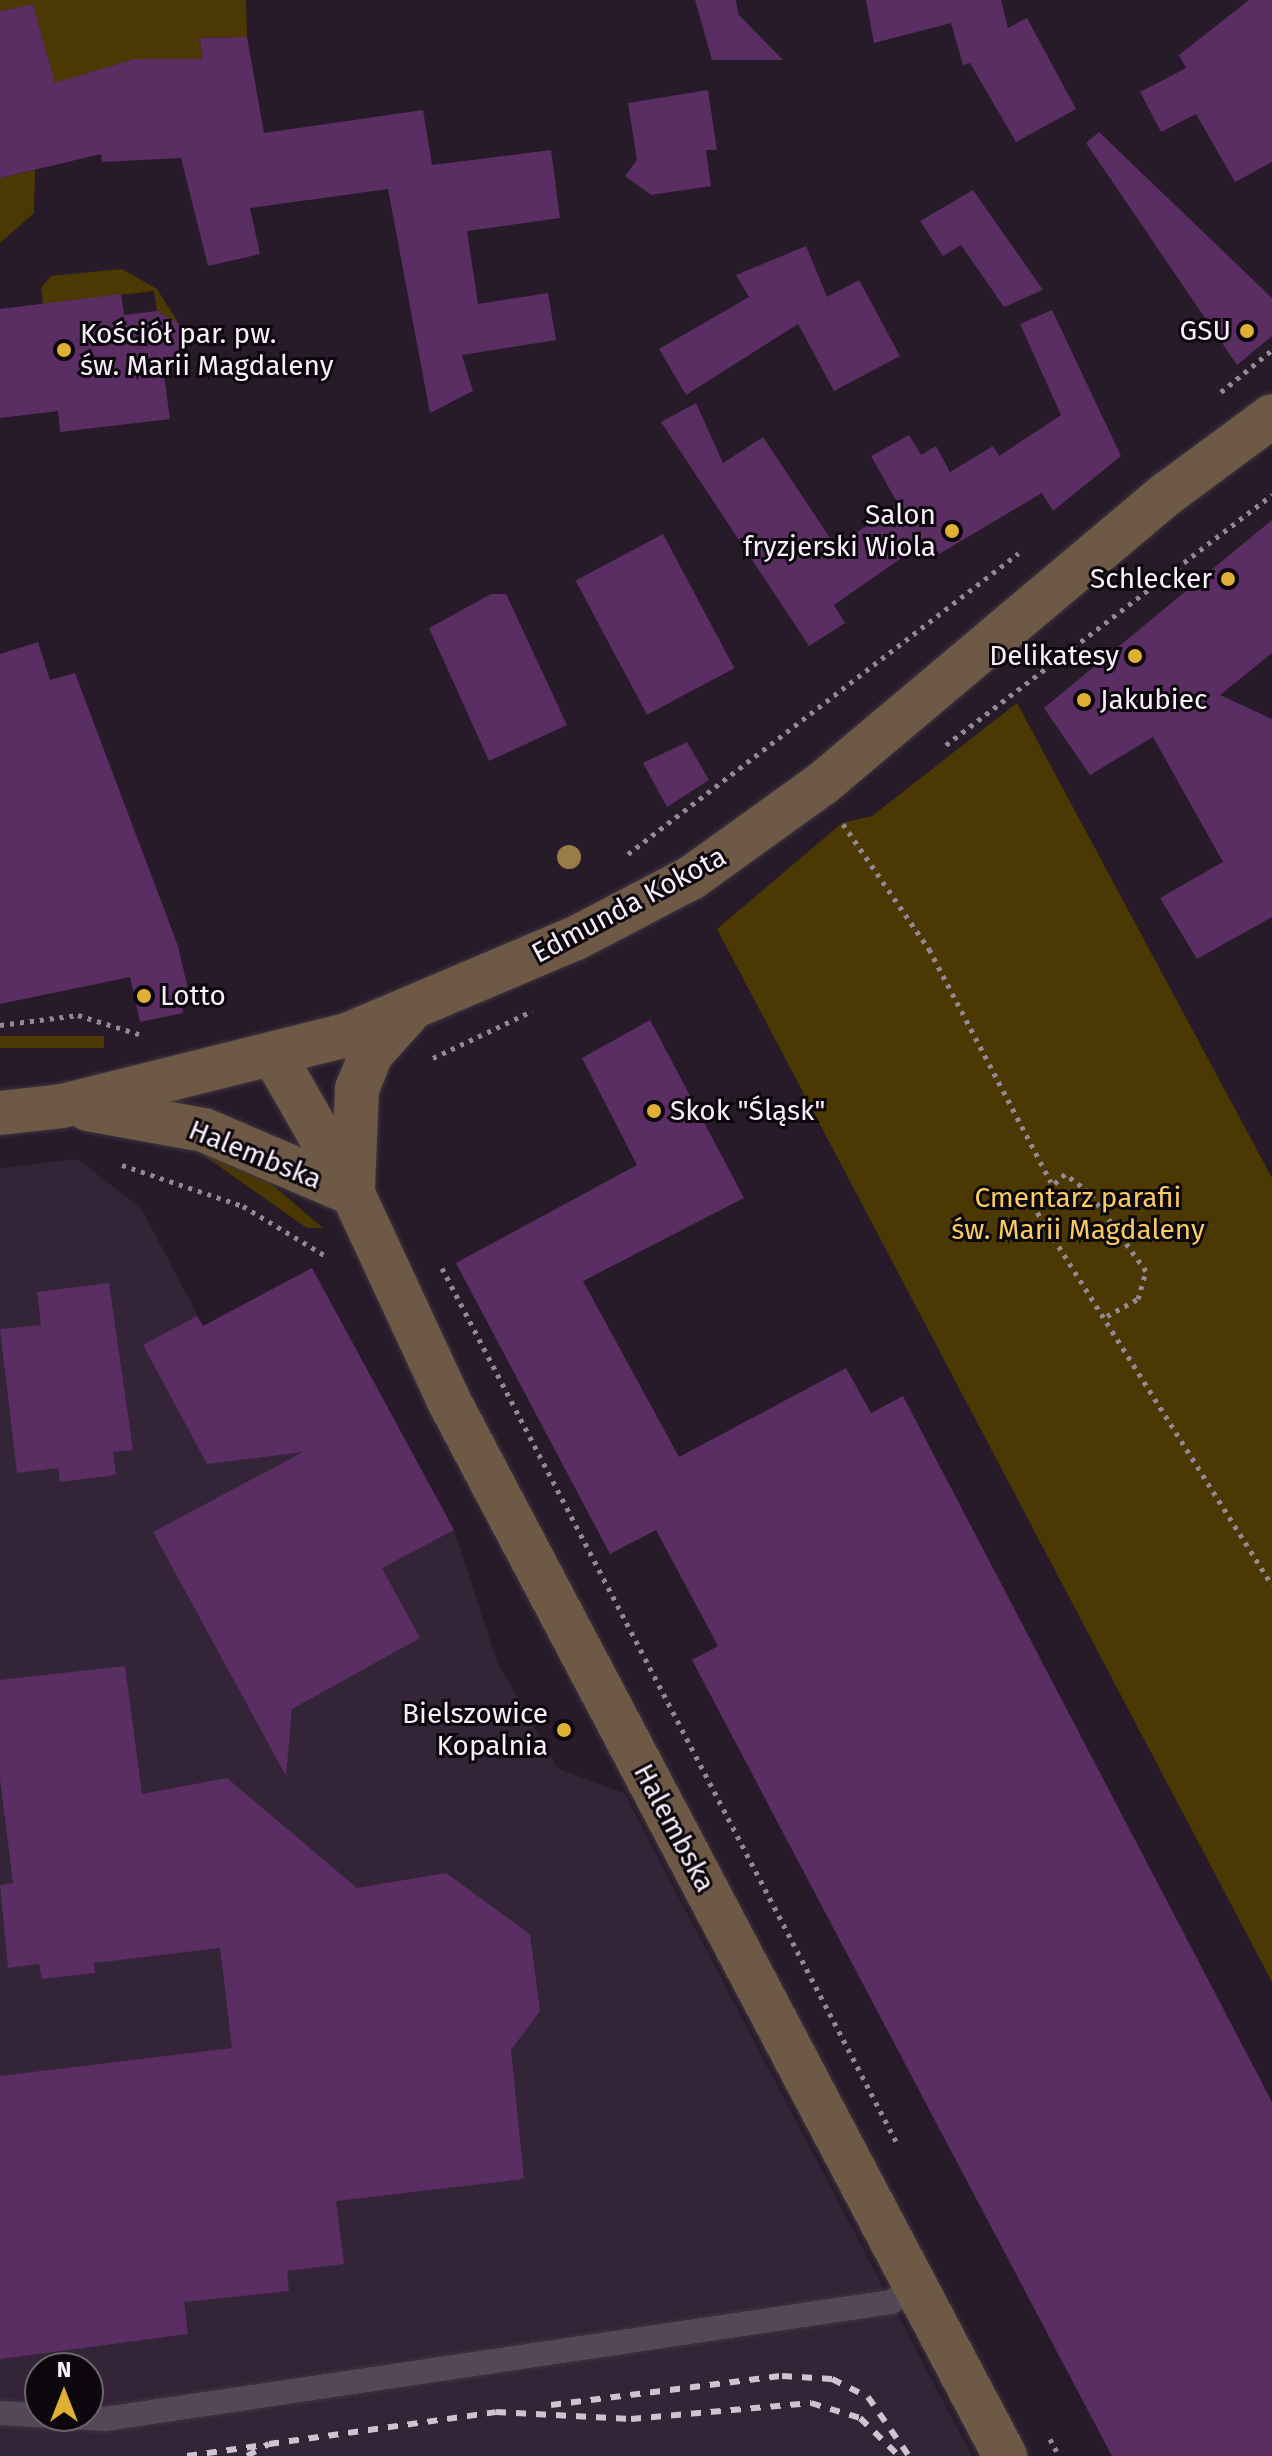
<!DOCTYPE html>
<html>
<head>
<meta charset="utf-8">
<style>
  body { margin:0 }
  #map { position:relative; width:1272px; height:2456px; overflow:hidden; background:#271b29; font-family:"Fira Sans",sans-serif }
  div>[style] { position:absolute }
  .built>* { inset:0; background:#342437 }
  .green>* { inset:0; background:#4b3802; transform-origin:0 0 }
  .building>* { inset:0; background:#5a2d63; transform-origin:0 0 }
  .path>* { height:5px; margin-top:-2.5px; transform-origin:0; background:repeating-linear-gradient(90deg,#938994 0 4px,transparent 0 10px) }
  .roads { filter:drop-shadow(0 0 2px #3e3540) drop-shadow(0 0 2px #3e3540) }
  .lane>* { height:24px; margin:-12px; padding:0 12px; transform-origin:12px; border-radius:12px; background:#544757 }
  .secondary>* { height:44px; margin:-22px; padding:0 22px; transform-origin:22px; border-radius:22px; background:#6e5946 }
  .rail>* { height:6px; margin-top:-3px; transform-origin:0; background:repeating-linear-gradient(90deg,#ccc4ce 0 10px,transparent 0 20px) }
  .trees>* { width:24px; height:24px; margin:-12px; border-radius:50%; background:#9a7c49 }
  .dots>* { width:22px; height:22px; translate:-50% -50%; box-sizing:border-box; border:4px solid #0d080e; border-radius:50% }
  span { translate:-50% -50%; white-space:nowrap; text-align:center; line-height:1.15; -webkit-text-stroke:6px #0d080e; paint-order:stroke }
  .poi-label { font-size:28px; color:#f8f0f9 }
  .right { translate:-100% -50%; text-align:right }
  .left { translate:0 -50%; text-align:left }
  .street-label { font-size:28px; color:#f8f0f9 }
  .park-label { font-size:28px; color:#f9cc63 }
  .north { position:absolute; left:24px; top:2352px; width:80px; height:80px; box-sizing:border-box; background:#0d080e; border:2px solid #6b656c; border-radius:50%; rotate:0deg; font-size:22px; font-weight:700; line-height:32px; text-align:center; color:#f8f0f9 }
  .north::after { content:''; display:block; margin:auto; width:28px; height:36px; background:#e0b034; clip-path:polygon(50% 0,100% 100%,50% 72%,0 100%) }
</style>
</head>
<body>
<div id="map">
  <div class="built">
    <div style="clip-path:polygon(evenodd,77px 1159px,141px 1208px,203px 1326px,312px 1268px,454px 1530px,497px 1662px,558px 1769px,624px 1793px,972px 2456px,0 2456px,0 1168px,77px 1159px,40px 2368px,88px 2368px,88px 2416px,40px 2416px,40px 2368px)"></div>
  </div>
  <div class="green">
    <div style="clip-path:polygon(0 0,246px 0,247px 37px,200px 38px,202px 59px,135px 59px,82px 75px,59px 99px,33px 4px,0 11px)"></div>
    <div style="clip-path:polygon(35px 170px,34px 213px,0 243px,0 178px)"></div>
    <div style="clip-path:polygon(122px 269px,157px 289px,179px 324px,157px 311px,154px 291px,43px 304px,41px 288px,51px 276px)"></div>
    <div style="clip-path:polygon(1017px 703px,1272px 1178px,1272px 1982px,717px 929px,842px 823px,872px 816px)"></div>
    <div style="left:104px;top:1036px;width:12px;height:104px;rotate:90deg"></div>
    <div style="clip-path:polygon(193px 1148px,254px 1169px,323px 1228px,307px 1228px)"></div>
  </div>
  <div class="building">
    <div style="clip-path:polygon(695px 0,736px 0,738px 14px,783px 60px,712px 60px)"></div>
    <div style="clip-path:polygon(866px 0,1001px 0,1008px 28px,1027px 18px,1076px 109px,1016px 142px,970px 63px,963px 65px,951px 23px,874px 43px)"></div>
    <div style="clip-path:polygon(1249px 0,1272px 0,1272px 162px,1235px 182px,1196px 114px,1161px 132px,1140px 92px,1186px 68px,1179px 55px)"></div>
    <div style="clip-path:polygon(33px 4px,55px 83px,134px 59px,202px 59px,200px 38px,247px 37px,264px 133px,423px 110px,432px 165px,551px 150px,560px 218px,467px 231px,478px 304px,548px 293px,556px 340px,462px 355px,473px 391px,430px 413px,388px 189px,250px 208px,260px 254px,208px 266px,181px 158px,102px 162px,101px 154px,0 178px,0 11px)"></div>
    <div style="clip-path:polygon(708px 90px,717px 150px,706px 150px,711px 186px,651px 195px,625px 176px,637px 160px,628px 103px)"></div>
    <div style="clip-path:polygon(1099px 132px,1272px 298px,1272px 336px,1237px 365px,1086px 143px)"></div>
    <div style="clip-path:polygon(973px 190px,1043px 290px,1004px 307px,961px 245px,943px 256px,920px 221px)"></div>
    <div style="clip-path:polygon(806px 246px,827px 297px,859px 280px,900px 356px,834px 391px,798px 324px,686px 395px,659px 349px,749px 297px,736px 275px)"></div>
    <div style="clip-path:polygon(121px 294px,124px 315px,157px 311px,180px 324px,182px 357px,164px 375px,170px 419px,60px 432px,58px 411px,0 418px,0 309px)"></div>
    <div style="clip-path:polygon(1052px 310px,1121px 456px,1053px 511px,1042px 493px,939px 554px,930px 538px,834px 605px,845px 623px,809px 646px,661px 422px,696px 403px,723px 463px,763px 437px,836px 547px,898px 504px,871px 456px,909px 435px,921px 455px,936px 446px,950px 472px,993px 446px,999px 456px,1061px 415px,1020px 324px)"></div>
    <div style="clip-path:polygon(1272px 520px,1272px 653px,1220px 695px,1272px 719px,1272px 917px,1197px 959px,1160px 898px,1223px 862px,1153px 737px,1090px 775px,1044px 708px)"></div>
    <div style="left:663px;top:534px;width:152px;height:99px;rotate:62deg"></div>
    <div style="clip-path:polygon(491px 594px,506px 594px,567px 725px,489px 761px,429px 628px)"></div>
    <div style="clip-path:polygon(38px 642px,50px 680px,75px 673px,178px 946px,191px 1002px,182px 1004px,183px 1013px,140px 1022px,130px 977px,0 1004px,0 654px)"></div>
    <div style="clip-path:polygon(687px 742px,709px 780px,667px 807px,643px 763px)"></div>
    <div style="clip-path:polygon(650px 1020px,744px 1198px,583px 1281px,679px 1457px,846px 1368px,871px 1413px,903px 1396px,1272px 2102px,1272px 2456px,1112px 2456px,692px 1660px,718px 1646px,656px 1530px,610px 1554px,456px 1263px,637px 1165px,582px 1058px)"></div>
    <div style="clip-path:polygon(312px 1268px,454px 1530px,382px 1568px,420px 1638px,292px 1709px,286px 1776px,153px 1532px,303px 1452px,207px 1464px,143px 1345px,197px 1316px,203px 1326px)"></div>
    <div style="clip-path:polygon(109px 1283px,133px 1450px,113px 1452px,116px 1475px,60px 1482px,58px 1468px,17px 1473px,0 1329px,41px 1325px,37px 1292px)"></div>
    <div style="clip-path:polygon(125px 1666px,142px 1794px,227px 1778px,357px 1888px,446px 1873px,530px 1934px,540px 2011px,511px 2050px,524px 2179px,336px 2201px,344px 2264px,287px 2271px,289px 2291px,184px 2302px,188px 2334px,0 2359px,0 2076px,232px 2048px,220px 1948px,94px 1963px,95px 1973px,42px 1979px,39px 1964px,8px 1968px,0 1885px,13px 1883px,0 1779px,0 1680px)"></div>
  </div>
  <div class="path">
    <div style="left:1221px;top:392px;width:66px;rotate:-39.5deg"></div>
    <div style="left:946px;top:745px;width:411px;rotate:-37.5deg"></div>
    <div style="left:843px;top:824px;width:152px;rotate:55.5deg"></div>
    <div style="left:929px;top:949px;width:263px;rotate:62.4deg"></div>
    <div style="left:628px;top:854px;width:493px;rotate:-37.6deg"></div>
    <div style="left:0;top:1025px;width:79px;rotate:-7.3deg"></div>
    <div style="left:78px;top:1015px;width:67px;rotate:17.4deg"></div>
    <div style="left:433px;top:1058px;width:110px;rotate:-25.4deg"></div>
    <div style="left:122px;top:1165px;width:128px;rotate:18.7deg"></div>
    <div style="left:243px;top:1206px;width:97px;rotate:31.1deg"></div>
    <div style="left:442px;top:1268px;width:986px;rotate:62.53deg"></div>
    <div style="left:1107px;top:1316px;width:35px;rotate:-29deg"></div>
    <div style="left:1138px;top:1299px;width:29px;rotate:-74deg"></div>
    <div style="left:1146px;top:1271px;width:97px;rotate:-125.8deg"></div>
    <div style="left:1089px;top:1192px;width:30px;rotate:-143deg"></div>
    <div style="left:1065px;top:1174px;width:45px;rotate:137.7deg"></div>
    <div style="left:1032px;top:1204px;width:450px;rotate:57.8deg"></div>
    <div style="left:1050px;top:2439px;width:19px;rotate:62deg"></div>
  </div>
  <div class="roads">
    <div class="lane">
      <div style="left:0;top:2413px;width:105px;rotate:3.3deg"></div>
      <div style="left:105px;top:2419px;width:795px;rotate:-8.47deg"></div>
      <div style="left:891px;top:2302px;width:28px;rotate:-32deg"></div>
    </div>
    <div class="secondary">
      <div style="left:275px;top:1057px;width:158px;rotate:60.3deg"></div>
      <div style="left:353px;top:1194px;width:228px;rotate:65.1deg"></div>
      <div style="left:449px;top:1401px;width:1193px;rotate:62.21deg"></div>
      <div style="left:88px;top:1109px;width:118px;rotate:10.3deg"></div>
      <div style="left:204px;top:1130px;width:162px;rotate:23.2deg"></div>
      <div style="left:0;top:1113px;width:62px;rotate:-6.4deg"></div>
      <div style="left:62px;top:1106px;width:294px;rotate:-14deg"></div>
      <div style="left:347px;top:1035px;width:249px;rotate:-23deg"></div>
      <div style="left:576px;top:938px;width:130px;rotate:-27.6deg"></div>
      <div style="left:691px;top:878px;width:161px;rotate:-35.7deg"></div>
      <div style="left:822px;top:784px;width:452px;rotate:-40.1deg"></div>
      <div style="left:1168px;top:493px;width:129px;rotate:-36.5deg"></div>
      <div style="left:353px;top:1188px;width:99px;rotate:-87.7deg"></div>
      <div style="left:357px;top:1089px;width:38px;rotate:-68deg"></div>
      <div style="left:371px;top:1054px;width:54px;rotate:-48deg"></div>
    </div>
  </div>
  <div class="rail">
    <div style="left:551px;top:2405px;width:233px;rotate:-7.2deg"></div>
    <div style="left:782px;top:2376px;width:50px;rotate:3.4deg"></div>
    <div style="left:832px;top:2379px;width:40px;rotate:26.6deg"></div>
    <div style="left:868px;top:2397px;width:72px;rotate:55.2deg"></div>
    <div style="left:187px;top:2456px;width:71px;rotate:-8.1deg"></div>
    <div style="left:247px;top:2456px;width:25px;rotate:-29deg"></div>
    <div style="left:269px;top:2444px;width:229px;rotate:-8deg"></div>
    <div style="left:496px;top:2412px;width:135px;rotate:3deg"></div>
    <div style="left:631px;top:2419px;width:181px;rotate:-5.1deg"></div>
    <div style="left:811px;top:2403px;width:51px;rotate:17deg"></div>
    <div style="left:860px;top:2418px;width:54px;rotate:44.3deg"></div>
  </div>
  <div class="trees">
    <div style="left:569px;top:857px"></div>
  </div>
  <div class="dots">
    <div style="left:1247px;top:331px;background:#e0b034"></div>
    <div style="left:64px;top:350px;background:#e0b034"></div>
    <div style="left:952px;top:531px;background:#e0b034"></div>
    <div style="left:1228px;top:579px;background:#e0b034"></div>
    <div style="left:1135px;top:656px;background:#e0b034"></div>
    <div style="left:1084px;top:700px;background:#e0b034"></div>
    <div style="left:144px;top:996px;background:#e0b034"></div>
    <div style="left:654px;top:1111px;background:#e0b034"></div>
    <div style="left:564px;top:1730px;background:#e0b034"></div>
  </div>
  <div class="poi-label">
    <span class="right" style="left:1231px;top:331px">GSU</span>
    <span class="left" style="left:80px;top:350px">Kościół par. pw.<br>św. Marii Magdaleny</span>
    <span class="right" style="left:936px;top:531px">Salon<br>fryzjerski Wiola</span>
    <span class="right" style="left:1212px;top:579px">Schlecker</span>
    <span class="right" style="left:1119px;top:656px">Delikatesy</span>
    <span class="left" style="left:1100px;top:700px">Jakubiec</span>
    <span class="left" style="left:160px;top:996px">Lotto</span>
    <span class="left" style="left:670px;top:1111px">Skok "Śląsk"</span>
    <span class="right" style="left:548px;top:1730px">Bielszowice<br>Kopalnia</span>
  </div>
  <div class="street-label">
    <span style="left:629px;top:905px;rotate:-28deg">Edmunda Kokota</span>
    <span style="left:255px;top:1155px;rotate:22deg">Halembska</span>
    <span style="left:674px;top:1828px;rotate:62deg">Halembska</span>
  </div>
  <div class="park-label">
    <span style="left:1078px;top:1214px">Cmentarz parafii<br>św. Marii Magdaleny</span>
  </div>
  <div class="north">N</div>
</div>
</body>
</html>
